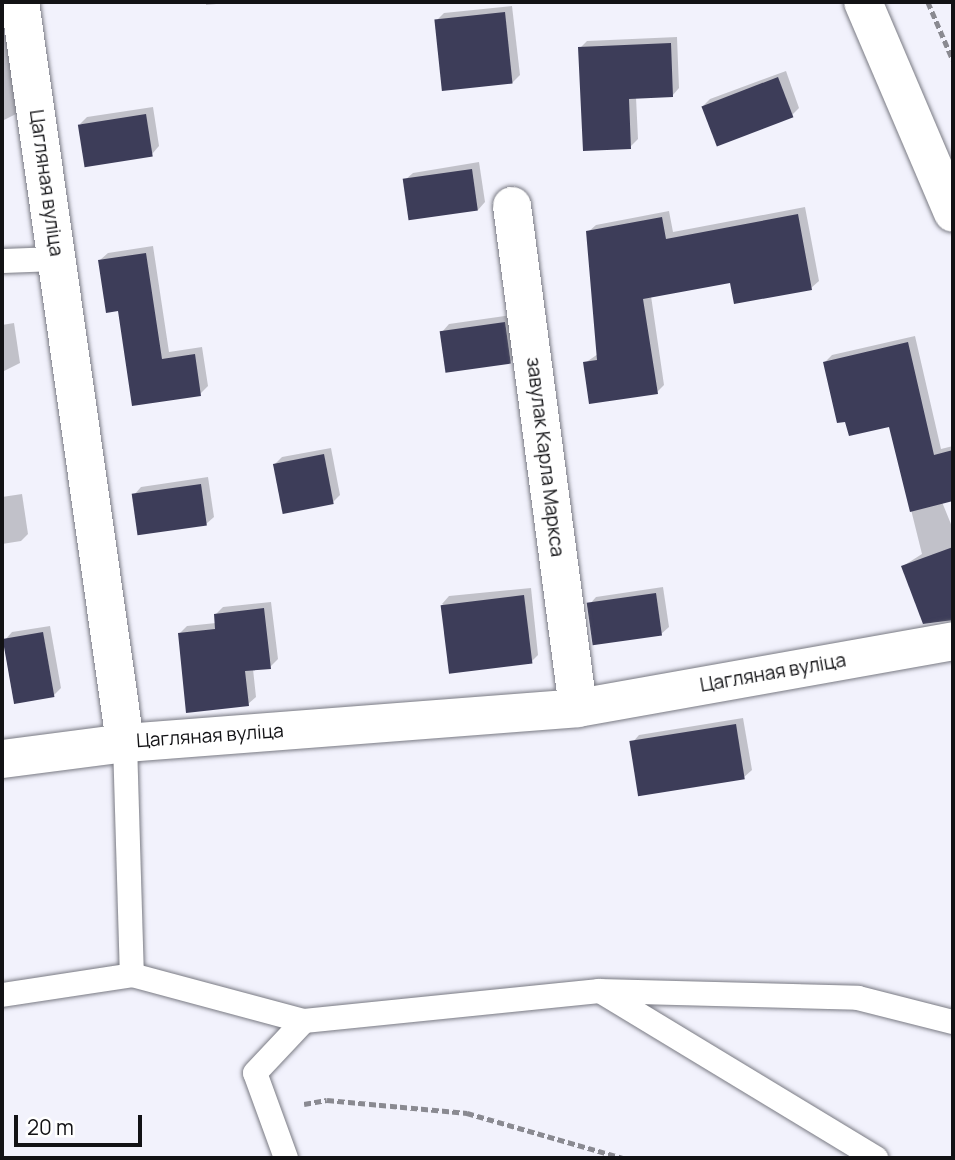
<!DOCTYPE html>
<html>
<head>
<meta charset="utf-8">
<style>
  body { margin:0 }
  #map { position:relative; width:955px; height:1160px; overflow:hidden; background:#f2f2fc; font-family:Manrope,sans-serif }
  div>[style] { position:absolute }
  .shadow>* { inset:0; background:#0003 }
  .building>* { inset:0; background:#3d3d59; transform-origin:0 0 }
  .path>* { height:4.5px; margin-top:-2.25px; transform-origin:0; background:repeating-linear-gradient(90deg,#8a8a91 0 7px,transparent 0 10.5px) }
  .roads { filter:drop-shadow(0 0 2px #797a83) drop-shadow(0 0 2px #797a83) }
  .service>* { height:24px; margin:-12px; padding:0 12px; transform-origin:12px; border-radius:12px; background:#fff }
  .minor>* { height:38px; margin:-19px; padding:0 19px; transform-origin:19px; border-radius:19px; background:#fff }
  .secondary>* { height:38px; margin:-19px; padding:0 19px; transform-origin:19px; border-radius:19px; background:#fff }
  span { translate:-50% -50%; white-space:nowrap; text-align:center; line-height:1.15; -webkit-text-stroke:7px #fff; paint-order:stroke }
  .street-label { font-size:19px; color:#121215 }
  .frame { position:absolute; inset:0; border:4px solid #121215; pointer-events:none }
  .scale { position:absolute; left:14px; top:1115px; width:128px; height:32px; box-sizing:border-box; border:4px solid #121215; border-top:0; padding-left:9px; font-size:21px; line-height:24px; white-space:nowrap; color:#121215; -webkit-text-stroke:5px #fff; paint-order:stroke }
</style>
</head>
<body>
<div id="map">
  <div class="shadow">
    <div style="clip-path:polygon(206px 2px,237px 2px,206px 5px)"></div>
    <div style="clip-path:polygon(512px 6px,520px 75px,512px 83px,436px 21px,444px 13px)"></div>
    <div style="clip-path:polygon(10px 34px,20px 112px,2px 121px,2px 35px)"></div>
    <div style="clip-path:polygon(677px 37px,679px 88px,672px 96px,636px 97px,638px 139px,630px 147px,580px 48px,587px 41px)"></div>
    <div style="clip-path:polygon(786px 71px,799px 108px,792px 115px,703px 106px,710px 99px)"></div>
    <div style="clip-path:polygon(153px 107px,159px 146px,152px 154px,80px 124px,87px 117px)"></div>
    <div style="clip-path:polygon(479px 162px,485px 202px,478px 210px,405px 180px,413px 173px)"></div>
    <div style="clip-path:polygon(805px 207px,819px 281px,811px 288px,732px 281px,651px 296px,664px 385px,657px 392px,585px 363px,598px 354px,588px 232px,596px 225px,669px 211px,673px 232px)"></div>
    <div style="clip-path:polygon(153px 246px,169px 352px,202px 347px,208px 386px,200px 394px,134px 404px,119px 309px,100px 260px,108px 253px)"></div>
    <div style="clip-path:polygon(512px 315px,517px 355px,510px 362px,442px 332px,449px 324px)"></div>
    <div style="clip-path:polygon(14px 323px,20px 363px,2px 372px,2px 325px)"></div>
    <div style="clip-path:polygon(915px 336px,941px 449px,953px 446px,953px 499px,942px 502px,953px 529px,953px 621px,924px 622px,903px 566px,922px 554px,890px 425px,825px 362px,832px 355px)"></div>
    <div style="clip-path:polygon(331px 448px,340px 495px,333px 502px,275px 464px,282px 457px)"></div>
    <div style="clip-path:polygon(208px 477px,214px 517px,206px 524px,134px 495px,141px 487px)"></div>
    <div style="clip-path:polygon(22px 494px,28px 534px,21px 541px,2px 544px,2px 497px)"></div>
    <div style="clip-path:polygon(663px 587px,669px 627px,661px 634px,589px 605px,596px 597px)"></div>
    <div style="clip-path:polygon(531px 588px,538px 655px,531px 662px,442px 604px,449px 596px)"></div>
    <div style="clip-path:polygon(271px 602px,278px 659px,270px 667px,253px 669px,256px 697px,248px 704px,179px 634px,187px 626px,216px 623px,215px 615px,223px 607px)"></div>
    <div style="clip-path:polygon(50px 626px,61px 688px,53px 696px,5px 640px,12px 632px)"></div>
    <div style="clip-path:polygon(743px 718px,752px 770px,744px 777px,632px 743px,639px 735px)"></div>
  </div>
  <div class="building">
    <div style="left:505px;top:12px;width:72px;height:71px;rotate:84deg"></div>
    <div style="clip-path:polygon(671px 43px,673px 97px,629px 99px,631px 149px,583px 151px,578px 47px)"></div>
    <div style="left:778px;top:77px;width:43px;height:82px;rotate:69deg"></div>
    <div style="left:146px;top:114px;width:43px;height:69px;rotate:81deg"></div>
    <div style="left:472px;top:169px;width:42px;height:70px;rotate:82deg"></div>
    <div style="clip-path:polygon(798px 214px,812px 290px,734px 304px,730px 283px,643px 299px,658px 394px,589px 404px,583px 362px,597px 360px,586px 231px,662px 217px,666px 239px)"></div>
    <div style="clip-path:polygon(146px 253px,162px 359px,195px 354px,201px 396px,132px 406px,118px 311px,106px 313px,98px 260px)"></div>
    <div style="left:505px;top:322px;width:42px;height:66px;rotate:82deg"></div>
    <div style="clip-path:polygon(908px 342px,934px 455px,953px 450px,953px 501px,910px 512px,889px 427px,849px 436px,845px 422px,837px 423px,823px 362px)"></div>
    <div style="left:324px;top:454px;width:51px;height:52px;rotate:79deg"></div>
    <div style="left:201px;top:484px;width:42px;height:70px;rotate:82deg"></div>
    <div style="clip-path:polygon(953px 547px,953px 620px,923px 624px,901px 566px)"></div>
    <div style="left:656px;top:593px;width:43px;height:70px;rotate:82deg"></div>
    <div style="left:524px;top:595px;width:69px;height:84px;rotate:83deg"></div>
    <div style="clip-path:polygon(264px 608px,271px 669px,245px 671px,249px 706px,186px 713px,178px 633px,215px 629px,214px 614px)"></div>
    <div style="left:43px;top:632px;width:66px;height:41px;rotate:80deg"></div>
    <div style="left:736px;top:724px;width:56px;height:108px;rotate:81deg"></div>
  </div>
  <div class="path">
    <div style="left:928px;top:2px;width:63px;rotate:66.7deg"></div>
    <div style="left:304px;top:1104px;width:23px;rotate:-10deg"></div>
    <div style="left:327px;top:1100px;width:141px;rotate:5.3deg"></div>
    <div style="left:467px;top:1113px;width:162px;rotate:16.1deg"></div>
  </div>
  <div class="roads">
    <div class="service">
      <div style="left:2px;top:261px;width:55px;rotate:-2.1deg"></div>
      <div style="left:125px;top:743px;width:232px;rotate:88.3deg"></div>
      <div style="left:600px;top:991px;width:323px;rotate:31.2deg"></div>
      <div style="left:2px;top:995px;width:132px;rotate:-8.7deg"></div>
      <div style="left:132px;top:975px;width:178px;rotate:15deg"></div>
      <div style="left:286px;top:1158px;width:90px;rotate:-110deg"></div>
      <div style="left:255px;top:1073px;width:71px;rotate:-46.7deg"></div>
      <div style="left:304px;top:1021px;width:297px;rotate:-5.8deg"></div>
      <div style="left:599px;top:991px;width:259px;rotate:1.5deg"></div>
      <div style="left:858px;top:998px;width:98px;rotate:14.2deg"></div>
    </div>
    <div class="minor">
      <div style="left:20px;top:2px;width:748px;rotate:81.93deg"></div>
      <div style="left:125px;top:743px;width:454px;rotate:-4.4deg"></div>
      <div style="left:578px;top:708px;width:381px;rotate:-10.1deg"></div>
      <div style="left:512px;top:206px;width:506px;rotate:82.51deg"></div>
      <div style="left:2px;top:759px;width:124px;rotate:-7.4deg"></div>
    </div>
    <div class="secondary">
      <div style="left:863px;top:2px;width:229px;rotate:66.9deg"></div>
    </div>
  </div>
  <div class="street-label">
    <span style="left:46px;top:183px;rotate:82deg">Цагляная вуліца</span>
    <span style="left:545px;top:457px;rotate:83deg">завулак Карла Маркса</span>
    <span style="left:773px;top:673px;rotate:-10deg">Цагляная вуліца</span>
    <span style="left:210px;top:736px;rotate:-4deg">Цагляная вуліца</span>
  </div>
  <div class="frame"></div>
  <div class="scale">20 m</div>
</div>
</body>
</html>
